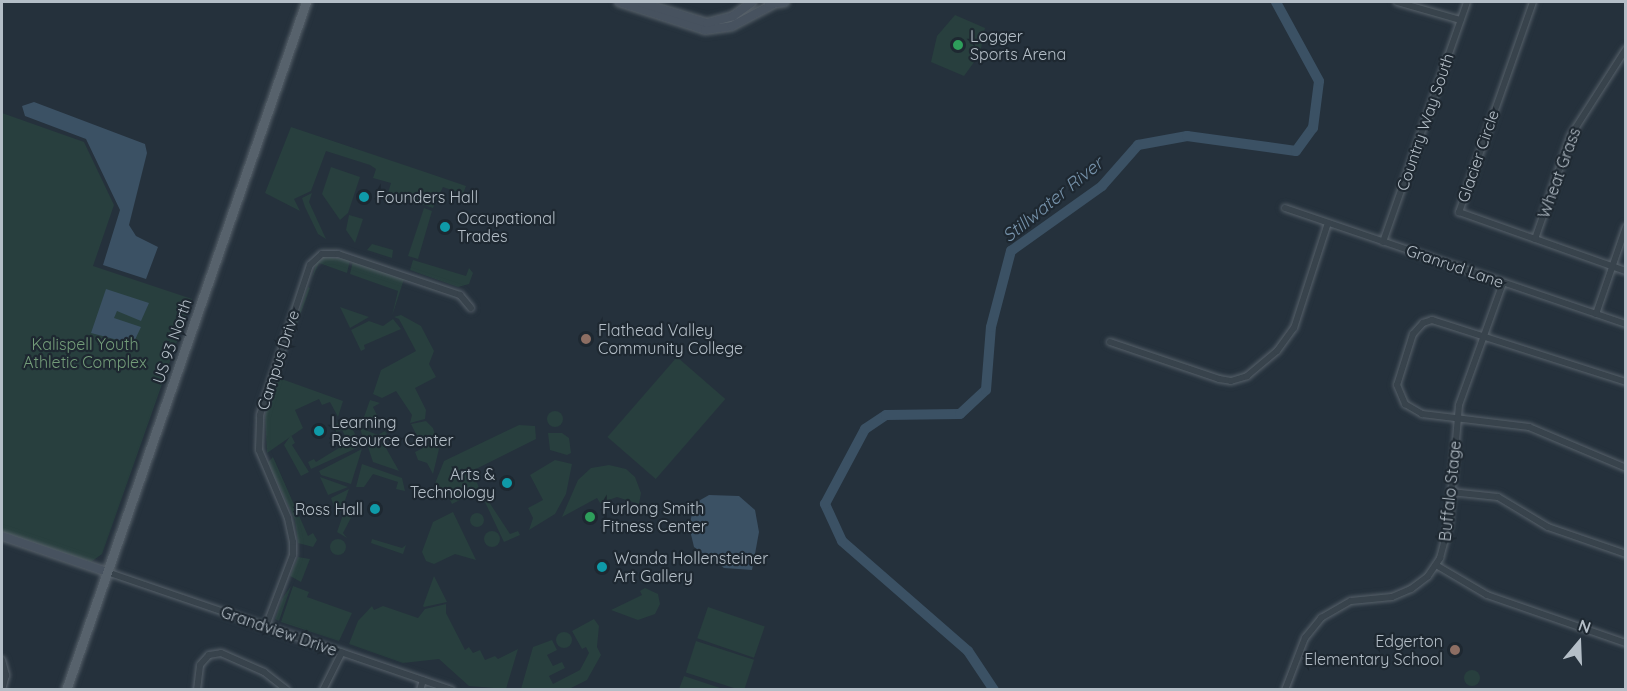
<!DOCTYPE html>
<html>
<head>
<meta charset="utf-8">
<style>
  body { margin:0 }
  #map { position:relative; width:1627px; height:691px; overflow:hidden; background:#25313c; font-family:Quicksand,sans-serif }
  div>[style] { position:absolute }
  .green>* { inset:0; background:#283f3e; transform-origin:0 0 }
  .round { border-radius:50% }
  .water>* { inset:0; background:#3b5164 }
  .river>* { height:10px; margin:-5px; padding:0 5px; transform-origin:5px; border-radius:5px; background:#3b5164 }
  .roads { filter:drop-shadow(0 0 2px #57616a) drop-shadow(0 0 2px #57616a) }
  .street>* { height:6px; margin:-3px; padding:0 3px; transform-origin:3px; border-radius:3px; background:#38434c }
  .secondary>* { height:8px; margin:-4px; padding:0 4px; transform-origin:4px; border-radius:4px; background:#47525f }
  .primary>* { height:9px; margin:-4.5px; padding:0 4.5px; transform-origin:4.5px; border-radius:4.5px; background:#57626c }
  .dots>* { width:16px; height:16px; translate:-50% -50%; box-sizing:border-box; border:3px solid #1e2831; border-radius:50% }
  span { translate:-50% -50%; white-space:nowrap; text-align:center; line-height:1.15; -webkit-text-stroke:4.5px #1e2831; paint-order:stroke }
  .poi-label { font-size:16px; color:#b4bec7 }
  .left { translate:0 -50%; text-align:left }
  .right { translate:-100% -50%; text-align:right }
  .street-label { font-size:16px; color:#b4bec7 }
  .park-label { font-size:16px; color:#739c79 }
  .water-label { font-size:18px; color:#7692aa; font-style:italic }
  .frame { position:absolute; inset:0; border:3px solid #b4bec7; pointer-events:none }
  .north { position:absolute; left:1549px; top:613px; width:60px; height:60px; -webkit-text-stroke:4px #1e2831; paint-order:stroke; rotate:19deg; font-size:16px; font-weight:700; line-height:24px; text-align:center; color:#b4bec7 }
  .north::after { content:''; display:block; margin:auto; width:21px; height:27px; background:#b4bec7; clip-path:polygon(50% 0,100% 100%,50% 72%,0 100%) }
</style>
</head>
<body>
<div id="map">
  <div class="green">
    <div style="clip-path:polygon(955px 15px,985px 28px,980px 54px,964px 76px,931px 62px,937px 36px)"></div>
    <div style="clip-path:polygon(2px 113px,84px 142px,114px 205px,93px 266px,192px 299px,102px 554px,91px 562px,2px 532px)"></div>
    <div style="clip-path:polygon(291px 127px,425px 172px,466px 186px,463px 194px,443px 187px,433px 208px,388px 193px,391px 183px,373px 178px,376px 169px,370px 165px,326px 151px,311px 191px,294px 199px,300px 211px,265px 193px)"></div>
    <div style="clip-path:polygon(331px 167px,360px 177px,348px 213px,340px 220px,322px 194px)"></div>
    <div style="clip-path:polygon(312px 193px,309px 202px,326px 239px,318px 234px,305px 207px,302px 198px)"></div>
    <div style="clip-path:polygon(424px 208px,432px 211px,418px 259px,408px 256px)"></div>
    <div style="clip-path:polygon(349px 215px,363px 219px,355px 243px,346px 230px)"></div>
    <div style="clip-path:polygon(372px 244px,393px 250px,392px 258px,367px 250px)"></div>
    <div style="clip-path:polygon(323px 256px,350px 260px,347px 273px,319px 263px,312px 278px,316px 264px)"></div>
    <div style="clip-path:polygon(413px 260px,466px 276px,469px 268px,473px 273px,469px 284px,458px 287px,410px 270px)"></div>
    <div style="clip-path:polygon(353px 261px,404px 279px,392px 316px,398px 291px,350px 274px)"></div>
    <div style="clip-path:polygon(308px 287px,310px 288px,294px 331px,293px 329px)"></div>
    <div style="clip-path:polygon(340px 307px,369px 317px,350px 328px)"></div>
    <div style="clip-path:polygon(401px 315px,421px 326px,434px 351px,429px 364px,436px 377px,415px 388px,426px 410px,425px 419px,410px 423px,412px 415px,396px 391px,382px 398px,373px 394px,381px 370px,416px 351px,399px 319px,394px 317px)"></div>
    <div style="clip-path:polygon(393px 319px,401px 329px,364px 345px,365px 349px,361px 351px,351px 330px,369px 321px,383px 326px)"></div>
    <div style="left:677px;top:357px;width:64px;height:106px;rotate:41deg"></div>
    <div style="clip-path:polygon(276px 377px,343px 401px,338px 417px,330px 402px,322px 405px,319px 399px,295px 410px,303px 428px,267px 453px,265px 415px)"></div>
    <div style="clip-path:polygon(370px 400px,380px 403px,373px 407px,382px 426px,375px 430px,365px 427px,363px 420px)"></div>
    <div class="round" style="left:547px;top:411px;width:16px;height:16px"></div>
    <div style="clip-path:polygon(426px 421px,433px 428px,439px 449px,433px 474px,427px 463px,418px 460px,415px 452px,423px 448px,411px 424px)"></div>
    <div style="clip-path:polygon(340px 422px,351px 426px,361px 446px,311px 469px,308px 462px,314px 459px,316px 462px,342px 446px,340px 441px,346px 438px,342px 430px,336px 432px,333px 426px)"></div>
    <div style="clip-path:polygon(519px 425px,535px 426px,536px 439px,472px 471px,480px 490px,452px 504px,444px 489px,434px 486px,444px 461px)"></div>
    <div style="clip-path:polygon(360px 428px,378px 435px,385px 431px,387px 434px,365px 445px)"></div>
    <div style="clip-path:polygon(562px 433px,569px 438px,571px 453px,567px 455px,550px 450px,548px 433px)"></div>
    <div style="clip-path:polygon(291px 435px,295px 443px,292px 445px,309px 472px,301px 476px,284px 445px)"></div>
    <div style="clip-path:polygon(382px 441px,399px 471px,373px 462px,368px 447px)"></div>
    <div style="clip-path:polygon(362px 449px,351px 484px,321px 475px,319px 471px)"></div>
    <div style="clip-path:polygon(273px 457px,308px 536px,313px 533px,317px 540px,313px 547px,298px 543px,295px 520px,268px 462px)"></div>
    <div style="clip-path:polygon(555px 460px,572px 464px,566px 494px,555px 514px,529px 530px,533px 518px,528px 508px,543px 500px,530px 475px)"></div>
    <div style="clip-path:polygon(362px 464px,402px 478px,405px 491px,396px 489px,398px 482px,373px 474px,364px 487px,356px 487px)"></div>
    <div style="clip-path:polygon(609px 465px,626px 469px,635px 477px,641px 493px,639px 504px,617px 497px,600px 503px,597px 498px,562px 517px,578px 480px,591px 468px)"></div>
    <div style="clip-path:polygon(320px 477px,348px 487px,328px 495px)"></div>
    <div style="clip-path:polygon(349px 489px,341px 512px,336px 513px,331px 498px)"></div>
    <div style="clip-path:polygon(487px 499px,510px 534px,518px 531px,520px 535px,504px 542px,484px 500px)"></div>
    <div style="clip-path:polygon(345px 509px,354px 512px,343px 533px,347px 538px,337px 532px)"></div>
    <div style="clip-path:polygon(453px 512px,476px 560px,455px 554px,434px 564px,426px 561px,422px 552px,433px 522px)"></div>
    <div class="round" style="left:470px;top:513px;width:14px;height:14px"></div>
    <div class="round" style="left:484px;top:531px;width:16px;height:16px"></div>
    <div class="round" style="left:330px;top:539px;width:16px;height:16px"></div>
    <div style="clip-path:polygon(372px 539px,402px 548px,406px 545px,403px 554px,371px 543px)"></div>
    <div style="clip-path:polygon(298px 557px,310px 559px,301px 582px,290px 576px)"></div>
    <div style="clip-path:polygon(434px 576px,447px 602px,424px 607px,423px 606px)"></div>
    <div style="clip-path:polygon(291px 586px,279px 621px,275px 619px,282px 599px)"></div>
    <div style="clip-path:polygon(293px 586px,309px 592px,307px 597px,352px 613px,339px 641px,281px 622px)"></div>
    <div style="clip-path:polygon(645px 588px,658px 594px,660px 604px,655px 614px,638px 620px,611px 610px,642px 595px,640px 591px)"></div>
    <div style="clip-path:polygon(446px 604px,446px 613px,465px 650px,469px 647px,473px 653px,480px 650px,485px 660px,495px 656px,498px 659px,518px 649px,506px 689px,469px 686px,439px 659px,403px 663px,349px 644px,358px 621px,372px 606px,374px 610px,383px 606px,418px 618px,425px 609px)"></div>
    <div style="left:708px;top:607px;width:60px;height:33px;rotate:19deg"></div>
    <div style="clip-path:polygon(594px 619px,599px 626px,597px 647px,601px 655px,587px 680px,571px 688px,521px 689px,533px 647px,552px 640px,557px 650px,547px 655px,553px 666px,562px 662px,565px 668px,549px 676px,553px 684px,580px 670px,589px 653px,586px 647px,582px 649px,572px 631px)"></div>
    <div class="round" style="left:556px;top:632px;width:16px;height:16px"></div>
    <div style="left:696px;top:641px;width:61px;height:33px;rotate:18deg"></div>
    <div class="round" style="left:1464px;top:670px;width:16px;height:16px"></div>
    <div style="clip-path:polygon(684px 676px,723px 689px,679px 689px)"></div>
  </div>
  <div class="water">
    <div style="clip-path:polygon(34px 102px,145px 144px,147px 153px,129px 225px,136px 236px,158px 247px,146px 279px,103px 265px,120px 210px,86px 139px,25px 116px,22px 106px)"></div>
    <div style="clip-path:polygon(106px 289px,149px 303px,141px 321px,117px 311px,114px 318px,141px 327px,133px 344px,91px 333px)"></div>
    <div style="clip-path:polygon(709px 495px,739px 496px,755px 510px,759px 532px,752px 570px,724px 568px,694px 547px,689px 526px,695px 503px)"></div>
  </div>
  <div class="river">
    <div style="left:994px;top:690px;width:47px;rotate:-123.7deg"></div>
    <div style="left:968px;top:651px;width:167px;rotate:-138.9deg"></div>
    <div style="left:842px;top:541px;width:41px;rotate:-114.7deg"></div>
    <div style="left:825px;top:504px;width:85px;rotate:-61.9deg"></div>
    <div style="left:865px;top:429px;width:25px;rotate:-34deg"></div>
    <div style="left:886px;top:415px;width:74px;rotate:-0.8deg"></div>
    <div style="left:960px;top:414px;width:35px;rotate:-43deg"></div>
    <div style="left:986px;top:390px;width:63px;rotate:-85.5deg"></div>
    <div style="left:991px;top:327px;width:79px;rotate:-75.3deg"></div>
    <div style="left:1011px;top:251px;width:112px;rotate:-35.5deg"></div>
    <div style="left:1102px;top:186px;width:55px;rotate:-48.7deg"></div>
    <div style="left:1138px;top:145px;width:50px;rotate:-10.4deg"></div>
    <div style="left:1187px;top:136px;width:110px;rotate:7.8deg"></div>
    <div style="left:1296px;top:151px;width:29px;rotate:-54deg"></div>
    <div style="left:1313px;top:128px;width:47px;rotate:-82.7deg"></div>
    <div style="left:1319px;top:81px;width:90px;rotate:-118.6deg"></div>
  </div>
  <div class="roads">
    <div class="street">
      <div style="left:1397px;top:2px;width:66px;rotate:15.9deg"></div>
      <div style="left:1533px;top:2px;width:223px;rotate:109.4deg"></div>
      <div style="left:1459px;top:212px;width:177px;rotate:19.5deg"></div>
      <div style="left:1285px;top:208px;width:360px;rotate:18.8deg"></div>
      <div style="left:1535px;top:239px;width:110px;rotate:-70.9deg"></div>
      <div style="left:1571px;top:135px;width:102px;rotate:-57.4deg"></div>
      <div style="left:1383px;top:242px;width:254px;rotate:-70.7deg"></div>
      <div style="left:1596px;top:314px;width:92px;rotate:-71deg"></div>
      <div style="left:1110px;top:342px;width:115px;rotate:18.7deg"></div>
      <div style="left:1219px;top:379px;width:12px;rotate:9deg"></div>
      <div style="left:1231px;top:381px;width:17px;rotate:-17deg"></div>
      <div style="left:1247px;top:376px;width:39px;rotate:-40deg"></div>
      <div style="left:1277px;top:351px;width:29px;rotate:-54deg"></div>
      <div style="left:1294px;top:328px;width:110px;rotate:-72.1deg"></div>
      <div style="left:1626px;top:382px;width:204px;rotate:-162.3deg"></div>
      <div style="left:1432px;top:320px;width:9px;rotate:162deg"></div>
      <div style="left:1423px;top:323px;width:15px;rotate:132deg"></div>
      <div style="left:1413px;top:334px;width:53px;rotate:107.4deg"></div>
      <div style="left:1397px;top:385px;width:21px;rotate:67deg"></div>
      <div style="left:1405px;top:404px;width:20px;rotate:30deg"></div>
      <div style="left:1422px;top:414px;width:108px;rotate:6.9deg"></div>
      <div style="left:1529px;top:427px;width:105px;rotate:22.9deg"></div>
      <div style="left:1451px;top:492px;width:47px;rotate:6.1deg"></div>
      <div style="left:1498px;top:497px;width:58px;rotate:31deg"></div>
      <div style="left:1548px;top:527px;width:83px;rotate:19.1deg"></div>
      <div style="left:1436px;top:565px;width:59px;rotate:30.5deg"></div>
      <div style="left:1487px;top:595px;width:147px;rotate:19.1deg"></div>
      <div style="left:107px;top:572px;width:364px;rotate:18.9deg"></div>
      <div style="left:266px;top:626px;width:76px;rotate:-69.2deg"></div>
      <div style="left:293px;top:555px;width:13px;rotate:-90deg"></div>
      <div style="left:293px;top:542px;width:25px;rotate:-102deg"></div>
      <div style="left:288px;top:518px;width:74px;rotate:-113.1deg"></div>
      <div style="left:259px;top:450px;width:35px;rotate:-88deg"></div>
      <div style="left:260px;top:415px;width:158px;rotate:-71.6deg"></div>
      <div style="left:310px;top:265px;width:16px;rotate:-43deg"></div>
      <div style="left:322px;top:254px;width:16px"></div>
      <div style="left:338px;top:254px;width:129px;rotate:18.6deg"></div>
      <div style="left:460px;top:295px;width:17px;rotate:50deg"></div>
      <div style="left:2px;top:660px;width:16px;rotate:75deg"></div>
      <div style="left:6px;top:675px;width:16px;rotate:105deg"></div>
      <div style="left:197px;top:690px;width:25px;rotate:-83deg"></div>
      <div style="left:200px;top:665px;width:13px;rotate:-48deg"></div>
      <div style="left:209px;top:655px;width:12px;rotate:-9deg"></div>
      <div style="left:221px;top:653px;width:47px;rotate:23.8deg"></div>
      <div style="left:264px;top:672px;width:29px;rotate:38deg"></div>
      <div style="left:323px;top:690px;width:42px;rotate:-63.4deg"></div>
      <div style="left:420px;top:690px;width:10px;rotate:-73deg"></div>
      <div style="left:1285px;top:690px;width:56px;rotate:-69deg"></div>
      <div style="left:1305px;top:638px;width:26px;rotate:-51deg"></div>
      <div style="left:1321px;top:618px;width:34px;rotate:-30deg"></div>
      <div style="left:1351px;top:601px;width:41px;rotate:-5.6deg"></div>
      <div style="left:1392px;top:597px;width:21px;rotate:-23deg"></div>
      <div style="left:1411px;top:589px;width:21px;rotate:-37deg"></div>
      <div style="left:1428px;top:576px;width:22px;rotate:-56deg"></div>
      <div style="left:1440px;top:558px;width:35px;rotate:-75deg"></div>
      <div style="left:1449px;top:524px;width:119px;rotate:-85.2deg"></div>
      <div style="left:1459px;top:405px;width:130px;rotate:-70.2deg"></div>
    </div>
    <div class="secondary">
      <div style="left:619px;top:2px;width:90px;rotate:18deg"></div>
      <div style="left:705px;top:30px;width:27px;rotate:-8deg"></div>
      <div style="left:732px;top:26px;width:45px;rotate:-27.7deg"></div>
      <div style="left:639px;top:2px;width:71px;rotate:17.2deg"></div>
      <div style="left:707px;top:23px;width:27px;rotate:-15deg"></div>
      <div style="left:733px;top:16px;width:24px;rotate:-36deg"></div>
      <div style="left:769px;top:4px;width:16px;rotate:-7deg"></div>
      <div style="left:2px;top:536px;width:111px;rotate:18.9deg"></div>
    </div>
    <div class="primary">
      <div style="left:66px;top:690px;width:729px;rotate:-70.77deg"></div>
    </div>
  </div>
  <div class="dots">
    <div style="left:958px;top:45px;background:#2e9e5b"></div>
    <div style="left:364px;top:197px;background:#0f9aa8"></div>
    <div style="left:445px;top:227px;background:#0f9aa8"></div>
    <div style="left:586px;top:339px;background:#8d6e63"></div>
    <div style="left:319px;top:431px;background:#0f9aa8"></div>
    <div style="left:507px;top:483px;background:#0f9aa8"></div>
    <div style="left:375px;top:509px;background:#0f9aa8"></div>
    <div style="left:590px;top:517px;background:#2e9e5b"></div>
    <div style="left:602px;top:567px;background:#0f9aa8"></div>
    <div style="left:1455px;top:650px;background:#8d6e63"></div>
  </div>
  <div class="poi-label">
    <span class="left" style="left:970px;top:45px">Logger<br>Sports Arena</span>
    <span class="left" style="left:376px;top:197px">Founders Hall</span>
    <span class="left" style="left:457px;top:227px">Occupational<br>Trades</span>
    <span class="left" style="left:598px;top:339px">Flathead Valley<br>Community College</span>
    <span class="left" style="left:331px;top:431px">Learning<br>Resource Center</span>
    <span class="right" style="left:495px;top:483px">Arts &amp;<br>Technology</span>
    <span class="left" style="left:602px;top:517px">Furlong Smith<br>Fitness Center</span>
    <span class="right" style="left:363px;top:509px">Ross Hall</span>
    <span class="left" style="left:614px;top:567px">Wanda Hollensteiner<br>Art Gallery</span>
    <span class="right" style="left:1443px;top:650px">Edgerton<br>Elementary School</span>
  </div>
  <div class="street-label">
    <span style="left:1425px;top:122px;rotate:-71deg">Country Way South</span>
    <span style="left:1478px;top:156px;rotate:-71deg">Glacier Circle</span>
    <span style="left:1559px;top:173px;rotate:-70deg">Wheat Grass</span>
    <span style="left:1455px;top:266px;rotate:19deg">Granrud Lane</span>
    <span style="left:172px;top:341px;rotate:-71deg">US 93 North</span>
    <span style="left:278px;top:360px;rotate:-72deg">Campus Drive</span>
    <span style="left:1450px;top:491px;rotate:-84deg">Buffalo Stage</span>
    <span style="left:279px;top:631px;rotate:19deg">Grandview Drive</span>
  </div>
  <div class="park-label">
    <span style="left:85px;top:353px">Kalispell Youth<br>Athletic Complex</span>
  </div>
  <div class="water-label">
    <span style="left:1053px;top:200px;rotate:-39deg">Stillwater River</span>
  </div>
  <div class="frame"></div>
  <div class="north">N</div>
</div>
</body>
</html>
